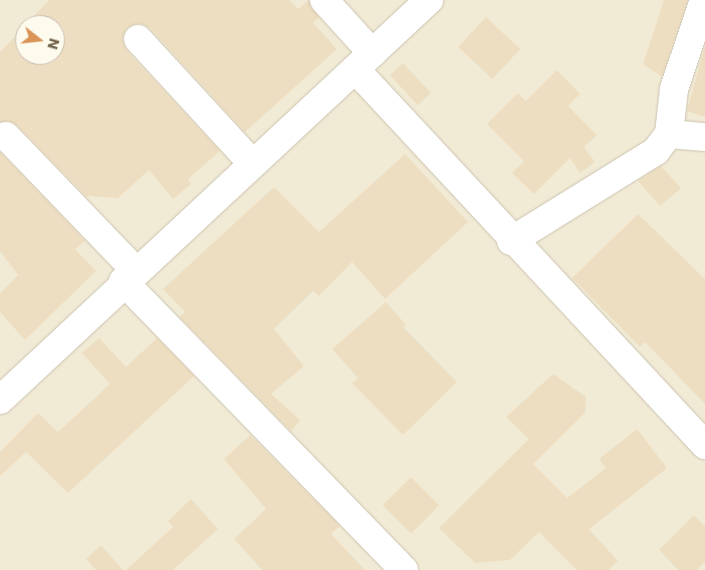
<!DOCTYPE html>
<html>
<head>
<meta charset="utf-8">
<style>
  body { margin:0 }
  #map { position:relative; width:705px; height:570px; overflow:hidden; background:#faf8e7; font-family:Poppins,sans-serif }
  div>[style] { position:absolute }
  .residential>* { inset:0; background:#f1ebd6 }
  .building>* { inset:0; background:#eedec1; transform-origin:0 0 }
  .roads { filter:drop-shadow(0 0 1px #ccc2ae) drop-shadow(0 0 1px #ccc2ae) }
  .street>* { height:28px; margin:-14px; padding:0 14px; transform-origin:14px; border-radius:14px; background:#fff }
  span { translate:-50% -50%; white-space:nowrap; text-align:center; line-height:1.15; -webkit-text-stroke:4px #fdfbed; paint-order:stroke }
  .north { position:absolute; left:15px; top:15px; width:50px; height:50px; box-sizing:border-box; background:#fdfbed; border:1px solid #c5bfad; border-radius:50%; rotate:106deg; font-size:14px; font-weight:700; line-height:20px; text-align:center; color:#72644e }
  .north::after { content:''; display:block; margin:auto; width:18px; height:22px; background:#da9457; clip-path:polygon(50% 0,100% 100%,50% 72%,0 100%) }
</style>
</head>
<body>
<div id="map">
  <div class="residential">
    <div style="clip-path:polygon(evenodd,0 0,705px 0,705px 570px,0 570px,0 0,25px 25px,55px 25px,55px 55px,25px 55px,25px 25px)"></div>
  </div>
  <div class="building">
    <div style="clip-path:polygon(evenodd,49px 0,289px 0,298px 9px,309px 0,319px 17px,313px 23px,337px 49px,245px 132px,150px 28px,142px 24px,128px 27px,123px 35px,126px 50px,220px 151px,188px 179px,191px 184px,173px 199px,149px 170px,118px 198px,86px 196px,17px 125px,0 122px,0 52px,49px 0,25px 25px,55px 25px,55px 55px,25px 55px,25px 25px)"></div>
    <div style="clip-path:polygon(664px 0,688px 0,662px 77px,643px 64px)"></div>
    <div style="left:486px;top:17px;width:47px;height:41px;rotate:43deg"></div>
    <div style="clip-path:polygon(705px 46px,705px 117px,687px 111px)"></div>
    <div style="left:403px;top:63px;width:41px;height:18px;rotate:47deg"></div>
    <div style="clip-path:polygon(557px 70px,580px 94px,568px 106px,597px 135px,584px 147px,595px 162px,580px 173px,570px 158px,534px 194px,512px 173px,524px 161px,487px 124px,518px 93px,526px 101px)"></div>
    <div style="clip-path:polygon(0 152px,85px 241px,75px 249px,96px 271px,25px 340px,0 312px,0 293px,18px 275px,0 251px)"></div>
    <div style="clip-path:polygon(405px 154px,468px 222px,385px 299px,352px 262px,319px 296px,313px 291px,274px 329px,304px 366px,271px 394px,300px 420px,291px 431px,180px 317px,185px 312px,163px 289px,274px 187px,319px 232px)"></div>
    <div style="clip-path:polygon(661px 166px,681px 188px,660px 206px,638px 181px)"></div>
    <div style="clip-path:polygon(638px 214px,705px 279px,705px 404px,645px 342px,640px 347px,572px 278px)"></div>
    <div style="clip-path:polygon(386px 302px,406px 325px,403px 327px,457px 382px,403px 435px,352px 383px,358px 378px,332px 349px)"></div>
    <div style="clip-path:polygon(99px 338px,126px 367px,157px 338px,194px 376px,68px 493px,26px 452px,0 476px,0 452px,38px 413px,58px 432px,110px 384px,82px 353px)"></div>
    <div style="clip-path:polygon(553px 374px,586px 397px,585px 413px,533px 464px,567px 498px,606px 468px,599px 459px,637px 429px,667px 468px,589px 529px,618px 561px,608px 570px,577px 570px,539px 532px,510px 560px,475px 563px,439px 528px,529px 439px,506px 417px)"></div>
    <div style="clip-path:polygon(250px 435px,340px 526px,331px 534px,365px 570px,262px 570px,234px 539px,266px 509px,224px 459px)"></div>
    <div style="left:411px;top:477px;width:40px;height:40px;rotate:45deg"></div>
    <div style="clip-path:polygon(191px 499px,218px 529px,173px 570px,126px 570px,173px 527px,168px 521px)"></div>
    <div style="clip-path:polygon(694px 515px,705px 526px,705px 562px,697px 570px,678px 570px,659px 550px)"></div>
    <div style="clip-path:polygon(101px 545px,123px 570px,96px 570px,86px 559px)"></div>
  </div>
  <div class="roads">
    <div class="street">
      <div style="left:324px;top:0;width:72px;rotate:47.8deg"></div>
      <div style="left:138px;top:39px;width:168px;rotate:47.4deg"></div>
      <div style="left:355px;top:69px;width:514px;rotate:47.05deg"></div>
      <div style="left:669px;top:134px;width:36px;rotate:5deg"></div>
      <div style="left:6px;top:136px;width:186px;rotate:46.1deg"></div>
      <div style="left:511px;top:241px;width:171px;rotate:-31.8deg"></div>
      <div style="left:656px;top:151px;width:21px;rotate:-53deg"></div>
      <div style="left:669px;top:134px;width:45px;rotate:-83.7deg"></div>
      <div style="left:674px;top:89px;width:94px;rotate:-71.4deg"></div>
      <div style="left:123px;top:281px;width:403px;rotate:45.8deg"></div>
      <div style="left:0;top:400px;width:587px;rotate:-43deg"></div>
    </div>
  </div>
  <div class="north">N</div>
</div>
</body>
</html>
